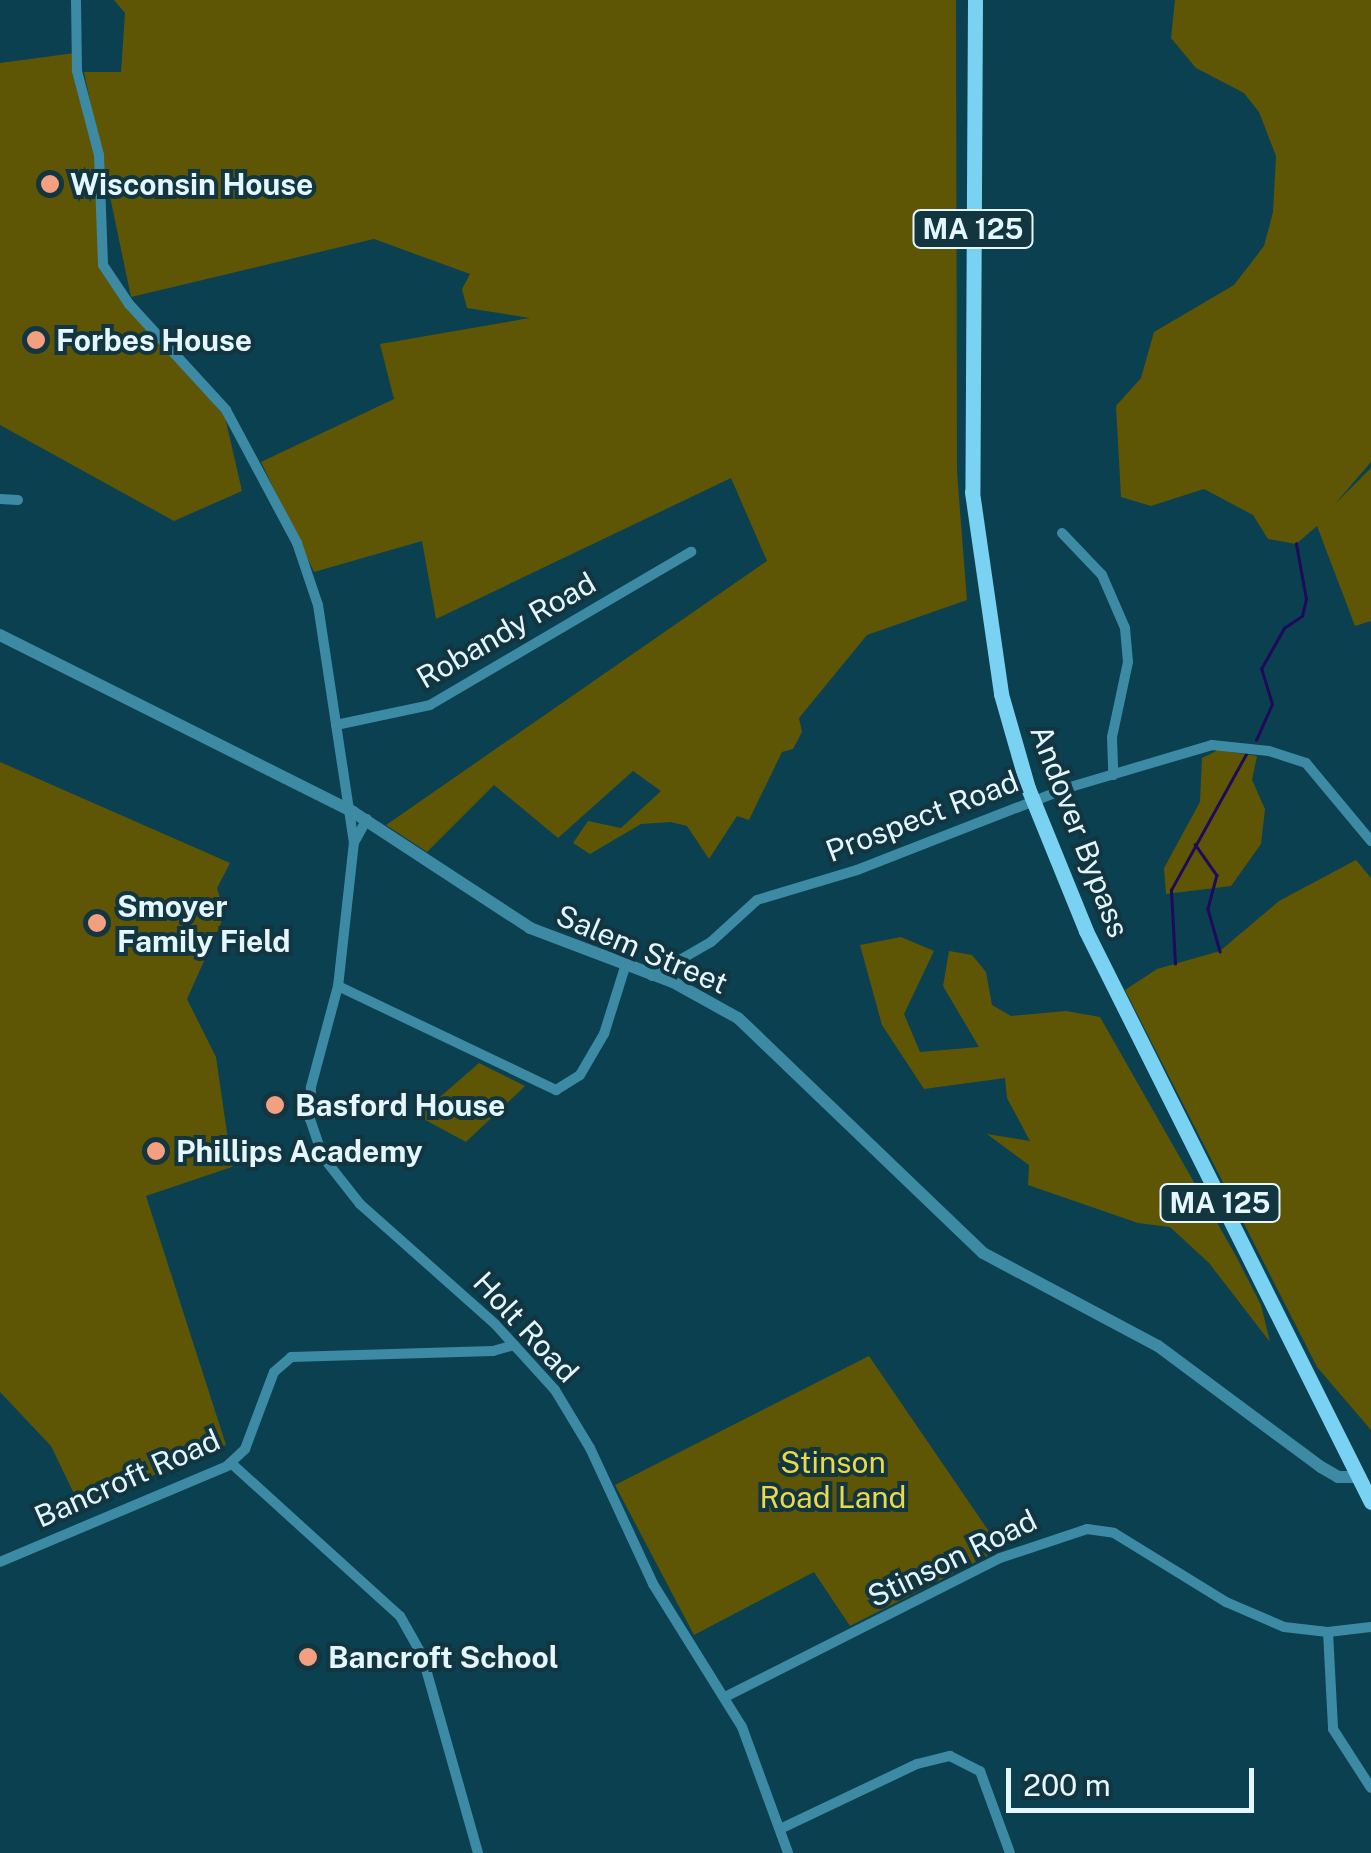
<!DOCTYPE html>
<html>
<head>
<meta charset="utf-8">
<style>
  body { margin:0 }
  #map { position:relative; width:1371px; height:1853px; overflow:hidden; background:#0a4050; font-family:"Public Sans",sans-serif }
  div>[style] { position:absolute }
  .green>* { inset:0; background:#5e5605 }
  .stream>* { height:2.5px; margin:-1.25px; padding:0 1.25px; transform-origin:1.25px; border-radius:1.25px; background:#1e0a5a }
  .minor>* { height:10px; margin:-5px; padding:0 5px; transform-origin:5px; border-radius:5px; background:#3d8aa4 }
  .tertiary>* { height:12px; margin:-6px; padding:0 6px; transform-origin:6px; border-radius:6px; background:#3d8aa4 }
  .primary>* { height:15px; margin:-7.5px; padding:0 7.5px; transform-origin:7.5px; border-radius:7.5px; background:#79d2f1 }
  .dots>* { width:28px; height:28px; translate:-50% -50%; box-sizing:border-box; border:5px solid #123540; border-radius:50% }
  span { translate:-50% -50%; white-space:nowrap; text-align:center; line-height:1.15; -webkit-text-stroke:8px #123540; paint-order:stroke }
  .shield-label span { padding:2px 8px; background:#123540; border:2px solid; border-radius:8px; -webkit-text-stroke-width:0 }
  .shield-label { font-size:28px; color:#e4f7fe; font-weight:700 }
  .poi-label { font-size:30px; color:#e4f7fe; font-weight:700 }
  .left { translate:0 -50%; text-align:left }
  .street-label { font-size:30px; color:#e4f7fe }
  .park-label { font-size:30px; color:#eada4a }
  .scale { position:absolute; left:1006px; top:1768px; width:248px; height:45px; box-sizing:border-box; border:5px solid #e4f7fe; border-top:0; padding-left:12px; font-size:30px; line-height:35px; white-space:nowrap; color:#e4f7fe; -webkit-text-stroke:8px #123540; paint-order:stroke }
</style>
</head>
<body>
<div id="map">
  <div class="green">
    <div style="clip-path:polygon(114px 0,956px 0,957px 472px,967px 600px,867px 635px,799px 718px,802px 732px,793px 749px,782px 752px,749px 820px,737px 816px,709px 859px,687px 826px,671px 822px,641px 824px,590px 854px,573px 843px,588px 821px,621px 828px,661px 791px,633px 771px,558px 838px,494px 785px,427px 852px,386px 825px,767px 561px,731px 478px,436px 619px,422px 541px,314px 572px,261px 462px,394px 399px,380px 344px,530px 318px,467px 308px,462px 289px,470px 274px,374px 239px,131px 297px,84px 72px,121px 72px,125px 13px)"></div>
    <div style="clip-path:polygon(1175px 0,1371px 0,1371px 462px,1334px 505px,1371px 468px,1371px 621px,1355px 626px,1317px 526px,1296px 544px,1268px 539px,1253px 515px,1204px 489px,1151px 506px,1121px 497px,1116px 406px,1141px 378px,1154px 332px,1234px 285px,1264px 246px,1273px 212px,1276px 156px,1259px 112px,1244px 93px,1196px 68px,1171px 38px)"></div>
    <div style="clip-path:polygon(75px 53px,98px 145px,103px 265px,225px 417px,242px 491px,174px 521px,0 425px,0 63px)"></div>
    <div style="clip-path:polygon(1218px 750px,1257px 756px,1252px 780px,1265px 809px,1261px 844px,1231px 886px,1166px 894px,1164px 868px,1200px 802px,1202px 758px)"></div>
    <div style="clip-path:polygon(0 762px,230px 863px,217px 888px,225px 914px,187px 999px,216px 1057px,232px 1167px,146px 1196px,226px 1445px,80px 1506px,51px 1446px,0 1392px)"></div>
    <div style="clip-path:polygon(1356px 860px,1371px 878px,1371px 1430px,1317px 1367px,1125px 990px,1157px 969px,1220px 951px,1279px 901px)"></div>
    <div style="clip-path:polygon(901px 937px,934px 951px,904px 1014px,920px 1052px,979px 1047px,943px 986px,949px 951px,972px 955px,986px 972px,992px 1005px,1011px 1016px,1066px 1011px,1100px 1017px,1236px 1256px,1261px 1305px,1270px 1342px,1209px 1263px,1170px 1227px,1138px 1223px,1028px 1185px,1029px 1165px,987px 1134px,1030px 1141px,1007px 1098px,1005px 1078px,924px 1089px,882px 1025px,860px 945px)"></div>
    <div style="clip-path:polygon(479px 1063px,525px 1086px,466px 1142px,418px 1116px)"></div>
    <div style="clip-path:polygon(869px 1356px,1001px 1549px,850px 1626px,814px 1572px,694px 1635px,615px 1485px)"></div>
  </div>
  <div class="stream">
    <div style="left:1256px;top:740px;width:39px;rotate:-66deg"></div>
    <div style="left:1272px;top:704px;width:37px;rotate:-107deg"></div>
    <div style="left:1261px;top:669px;width:47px;rotate:-60.7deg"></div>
    <div style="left:1284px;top:628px;width:22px;rotate:-34deg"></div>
    <div style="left:1302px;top:616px;width:17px;rotate:-77deg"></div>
    <div style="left:1306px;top:599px;width:56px;rotate:-100.3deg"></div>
    <div style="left:1195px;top:844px;width:38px;rotate:55deg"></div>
    <div style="left:1217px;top:875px;width:35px;rotate:105deg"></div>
    <div style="left:1208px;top:909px;width:44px;rotate:74.1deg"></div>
    <div style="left:1175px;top:964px;width:74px;rotate:-93.1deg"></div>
    <div style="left:1171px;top:890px;width:155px;rotate:-61.1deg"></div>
  </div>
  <div class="minor">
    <div style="left:76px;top:0;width:71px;rotate:89.2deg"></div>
    <div style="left:77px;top:71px;width:87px;rotate:75.3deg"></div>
    <div style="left:99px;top:155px;width:110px;rotate:87.9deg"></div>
    <div style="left:103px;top:265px;width:47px;rotate:56.3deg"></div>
    <div style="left:129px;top:304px;width:144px;rotate:47.5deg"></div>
    <div style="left:226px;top:410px;width:151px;rotate:61.9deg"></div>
    <div style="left:297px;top:543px;width:65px;rotate:71.3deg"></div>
    <div style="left:318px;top:605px;width:240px;rotate:81.4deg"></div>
    <div style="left:0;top:499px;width:18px;rotate:3deg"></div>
    <div style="left:1062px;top:533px;width:58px;rotate:46.4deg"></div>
    <div style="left:1102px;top:575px;width:58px;rotate:66.5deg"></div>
    <div style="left:1125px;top:628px;width:34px;rotate:85deg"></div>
    <div style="left:1128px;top:662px;width:77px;rotate:102deg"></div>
    <div style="left:1112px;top:737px;width:38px;rotate:88deg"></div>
    <div style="left:336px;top:725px;width:96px;rotate:-12deg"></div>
    <div style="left:430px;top:705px;width:303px;rotate:-30.4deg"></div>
    <div style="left:367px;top:819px;width:26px;rotate:119deg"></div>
    <div style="left:354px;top:842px;width:145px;rotate:96.3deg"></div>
    <div style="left:338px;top:986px;width:105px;rotate:105deg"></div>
    <div style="left:311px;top:1087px;width:32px;rotate:92deg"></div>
    <div style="left:310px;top:1119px;width:40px;rotate:71.1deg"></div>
    <div style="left:323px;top:1157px;width:60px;rotate:51.8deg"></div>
    <div style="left:360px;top:1204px;width:181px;rotate:41.6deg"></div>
    <div style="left:495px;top:1324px;width:89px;rotate:47.7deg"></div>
    <div style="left:555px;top:1390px;width:68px;rotate:58.9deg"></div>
    <div style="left:590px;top:1448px;width:150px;rotate:65.1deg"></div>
    <div style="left:653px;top:1584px;width:168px;rotate:58.1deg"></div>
    <div style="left:742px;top:1727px;width:134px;rotate:69.9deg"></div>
    <div style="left:652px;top:976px;width:68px;rotate:-30deg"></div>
    <div style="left:711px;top:942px;width:62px;rotate:-42.4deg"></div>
    <div style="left:757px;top:900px;width:104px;rotate:-16.7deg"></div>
    <div style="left:857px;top:870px;width:225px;rotate:-21.3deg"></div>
    <div style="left:1067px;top:788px;width:151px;rotate:-16.5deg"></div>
    <div style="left:1212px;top:745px;width:57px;rotate:6deg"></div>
    <div style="left:1269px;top:751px;width:39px;rotate:18deg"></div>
    <div style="left:1306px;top:763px;width:102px;rotate:50.2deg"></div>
    <div style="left:338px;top:986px;width:242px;rotate:25.5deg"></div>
    <div style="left:556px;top:1090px;width:28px;rotate:-32deg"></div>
    <div style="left:580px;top:1075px;width:48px;rotate:-59.7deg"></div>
    <div style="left:604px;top:1034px;width:70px;rotate:-72.6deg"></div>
    <div style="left:231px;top:1463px;width:228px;rotate:42.2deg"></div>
    <div style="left:400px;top:1616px;width:45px;rotate:60.6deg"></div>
    <div style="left:422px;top:1655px;width:206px;rotate:74.2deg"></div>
    <div style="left:0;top:1562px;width:246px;rotate:-22.9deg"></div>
    <div style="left:227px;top:1466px;width:25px;rotate:-43deg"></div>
    <div style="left:245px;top:1449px;width:82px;rotate:-69.4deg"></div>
    <div style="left:274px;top:1372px;width:23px;rotate:-41deg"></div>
    <div style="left:291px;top:1357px;width:202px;rotate:-1.7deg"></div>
    <div style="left:493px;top:1351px;width:22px;rotate:-16deg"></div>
    <div style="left:1328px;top:1632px;width:97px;rotate:87deg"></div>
    <div style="left:1333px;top:1729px;width:70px;rotate:57.2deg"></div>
    <div style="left:725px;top:1697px;width:308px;rotate:-26.8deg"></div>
    <div style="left:1000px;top:1558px;width:92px;rotate:-18.4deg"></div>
    <div style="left:1087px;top:1529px;width:27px;rotate:8deg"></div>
    <div style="left:1114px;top:1533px;width:132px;rotate:31.6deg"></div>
    <div style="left:1226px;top:1602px;width:63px;rotate:23.3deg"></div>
    <div style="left:1284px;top:1627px;width:44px;rotate:6.5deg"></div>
    <div style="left:1328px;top:1632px;width:43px;rotate:-6.6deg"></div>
    <div style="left:780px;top:1829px;width:152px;rotate:-25.4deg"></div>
    <div style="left:917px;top:1764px;width:34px;rotate:-14deg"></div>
    <div style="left:950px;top:1756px;width:34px;rotate:27deg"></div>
    <div style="left:980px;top:1771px;width:87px;rotate:69.9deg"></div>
  </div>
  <div class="tertiary">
    <div style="left:0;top:635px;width:395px;rotate:26.6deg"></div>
    <div style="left:353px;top:812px;width:212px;rotate:33.2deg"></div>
    <div style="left:530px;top:928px;width:153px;rotate:20.7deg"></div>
    <div style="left:673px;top:982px;width:74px;rotate:29deg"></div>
    <div style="left:738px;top:1018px;width:339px;rotate:43.8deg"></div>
    <div style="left:983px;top:1253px;width:198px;rotate:28deg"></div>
    <div style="left:1158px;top:1346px;width:203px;rotate:36.6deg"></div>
    <div style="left:1321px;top:1467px;width:20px;rotate:30deg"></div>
    <div style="left:1338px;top:1477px;width:22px"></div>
  </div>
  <div class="primary">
    <div style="left:975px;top:0;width:492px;rotate:90.3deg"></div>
    <div style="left:972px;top:492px;width:204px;rotate:81.8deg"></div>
    <div style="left:1001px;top:694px;width:98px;rotate:74deg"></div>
    <div style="left:1028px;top:788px;width:154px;rotate:67.9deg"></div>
    <div style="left:1086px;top:931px;width:638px;rotate:63.48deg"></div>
  </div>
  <div class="dots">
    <div style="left:50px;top:184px;background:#f2a07f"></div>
    <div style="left:36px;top:340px;background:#f2a07f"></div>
    <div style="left:97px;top:923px;background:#f2a07f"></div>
    <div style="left:275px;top:1105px;background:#f2a07f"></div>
    <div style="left:156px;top:1151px;background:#f2a07f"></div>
    <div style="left:308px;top:1657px;background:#f2a07f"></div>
  </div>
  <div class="shield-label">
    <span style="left:973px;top:229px">MA 125</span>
    <span style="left:1220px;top:1203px">MA 125</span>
  </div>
  <div class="poi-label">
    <span class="left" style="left:70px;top:184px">Wisconsin House</span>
    <span class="left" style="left:56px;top:340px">Forbes House</span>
    <span class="left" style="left:117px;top:923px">Smoyer<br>Family Field</span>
    <span class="left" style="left:295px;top:1105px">Basford House</span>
    <span class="left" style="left:176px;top:1151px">Phillips Academy</span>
    <span class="left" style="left:328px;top:1657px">Bancroft School</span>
  </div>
  <div class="street-label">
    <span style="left:506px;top:630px;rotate:-30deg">Robandy Road</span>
    <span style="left:922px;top:816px;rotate:-21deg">Prospect Road</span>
    <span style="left:1080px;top:831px;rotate:69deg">Andover Bypass</span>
    <span style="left:642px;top:949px;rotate:23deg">Salem Street</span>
    <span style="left:526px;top:1327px;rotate:47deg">Holt Road</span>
    <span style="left:127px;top:1478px;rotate:-24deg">Bancroft Road</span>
    <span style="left:952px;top:1558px;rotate:-26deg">Stinson Road</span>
  </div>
  <div class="park-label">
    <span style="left:833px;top:1479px">Stinson<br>Road Land</span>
  </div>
  <div class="scale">200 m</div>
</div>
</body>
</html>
